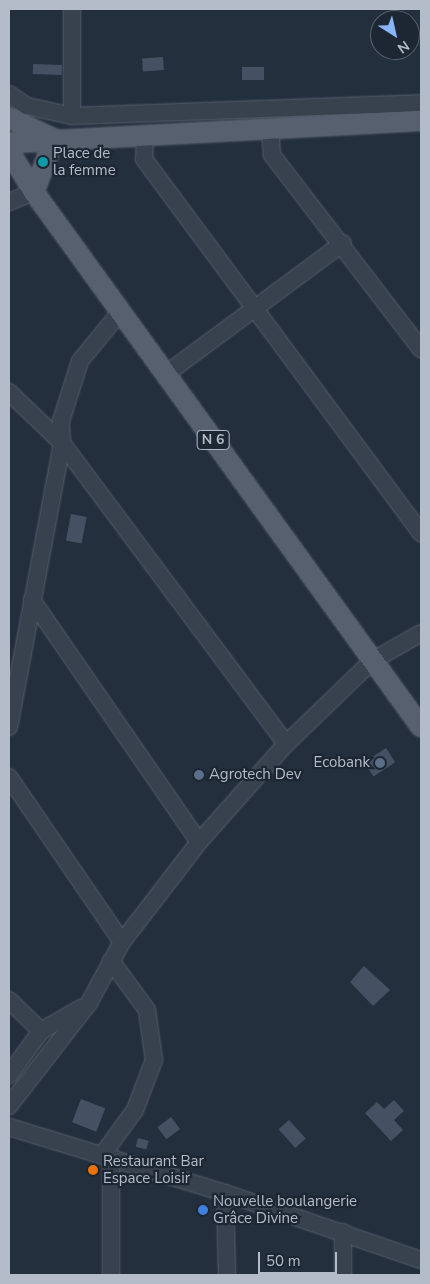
<!DOCTYPE html>
<html>
<head>
<meta charset="utf-8">
<style>
  body { margin:0 }
  #map { position:relative; width:430px; height:1284px; overflow:hidden; background:#242f3e; font-family:"Nunito Sans",sans-serif }
  div>[style] { position:absolute }
  .building>* { inset:0; background:#455162; transform-origin:0 0 }
  .roads { filter:drop-shadow(0 0 1px #565f6c) drop-shadow(0 0 1px #565f6c) }
  .minor>* { height:16px; margin:-8px; padding:0 8px; transform-origin:8px; border-radius:8px; background:#38414e }
  .major>* { height:20px; margin:-10px; padding:0 10px; transform-origin:10px; border-radius:10px; background:#56606e }
  .dots>* { width:14px; height:14px; translate:-50% -50%; box-sizing:border-box; border:2px solid #1d2633; border-radius:50% }
  span { translate:-50% -50%; white-space:nowrap; text-align:center; line-height:1.15; -webkit-text-stroke:4.5px #1d2633; paint-order:stroke }
  .shield-label span { padding:1px 4px; background:#1d2633; border:1px solid; border-radius:4px; -webkit-text-stroke-width:0 }
  .shield-label { font-size:14px; color:#b4bcc9; font-weight:700 }
  .poi-label { font-size:15px; color:#b4bcc9 }
  .left { translate:0 -50%; text-align:left }
  .right { translate:-100% -50%; text-align:right }
  .frame { position:absolute; inset:0; border:10px solid #b4bcc9; pointer-events:none }
  .north { position:absolute; left:370px; top:10px; width:50px; height:50px; box-sizing:border-box; background:#1d2633; border:1px solid #59626f; border-radius:50%; rotate:145deg; font-size:14px; font-weight:700; line-height:20px; text-align:center; color:#b4bcc9 }
  .north::after { content:''; display:block; margin:auto; width:18px; height:22px; background:#8ab4f8; clip-path:polygon(50% 0,100% 100%,50% 72%,0 100%) }
  .scale { position:absolute; left:258px; top:1252px; width:79px; height:22px; box-sizing:border-box; border:2px solid #b4bcc9; border-top:0; padding-left:6px; font-size:15px; line-height:18px; white-space:nowrap; color:#b4bcc9; -webkit-text-stroke:4px #1d2633; paint-order:stroke }
</style>
</head>
<body>
<div id="map">
  <div class="building">
    <div style="left:163px;top:57px;width:13px;height:21px;rotate:86deg"></div>
    <div style="left:33px;top:64px;width:29px;height:10px;rotate:2deg"></div>
    <div style="left:264px;top:67px;width:13px;height:22px;rotate:90deg"></div>
    <div style="left:71px;top:514px;width:16px;height:27px;rotate:11deg"></div>
    <div style="left:386px;top:748px;width:17px;height:26px;rotate:57deg"></div>
    <div style="clip-path:polygon(364px 966px,390px 990px,373px 1006px,350px 982px)"></div>
    <div style="left:81px;top:1099px;width:26px;height:25px;rotate:21deg"></div>
    <div style="clip-path:polygon(394px 1100px,404px 1111px,394px 1120px,403px 1130px,391px 1141px,365px 1113px,377px 1102px,384px 1109px)"></div>
    <div style="left:171px;top:1117px;width:15px;height:17px;rotate:53deg"></div>
    <div style="left:289px;top:1120px;width:25px;height:14px;rotate:48deg"></div>
    <div style="left:138px;top:1138px;width:11px;height:9px;rotate:15deg"></div>
  </div>
  <div class="roads">
    <div class="minor">
      <div style="left:72px;top:9px;width:107px;rotate:90deg"></div>
      <div style="left:9px;top:94px;width:22px;rotate:34deg"></div>
      <div style="left:27px;top:106px;width:46px;rotate:12.5deg"></div>
      <div style="left:72px;top:116px;width:349px;rotate:-2.1deg"></div>
      <div style="left:270px;top:127px;width:28px;rotate:86deg"></div>
      <div style="left:272px;top:155px;width:245px;rotate:52.5deg"></div>
      <div style="left:145px;top:135px;width:24px;rotate:92deg"></div>
      <div style="left:144px;top:159px;width:466px;rotate:53.5deg"></div>
      <div style="left:9px;top:202px;width:27px;rotate:-22deg"></div>
      <div style="left:166px;top:374px;width:220px;rotate:-36.5deg"></div>
      <div style="left:9px;top:392px;width:74px;rotate:43.9deg"></div>
      <div style="left:62px;top:443px;width:375px;rotate:53.3deg"></div>
      <div style="left:32px;top:600px;width:294px;rotate:55.4deg"></div>
      <div style="left:9px;top:727px;width:289px;rotate:-79.4deg"></div>
      <div style="left:62px;top:443px;width:22px;rotate:-93deg"></div>
      <div style="left:61px;top:421px;width:63px;rotate:-72.4deg"></div>
      <div style="left:80px;top:361px;width:65px;rotate:-50.6deg"></div>
      <div style="left:9px;top:777px;width:200px;rotate:55.6deg"></div>
      <div style="left:9px;top:1000px;width:45px;rotate:44.1deg"></div>
      <div style="left:9px;top:1075px;width:54px;rotate:-54deg"></div>
      <div style="left:41px;top:1031px;width:46px;rotate:-29.9deg"></div>
      <div style="left:9px;top:1106px;width:130px;rotate:-52.2deg"></div>
      <div style="left:89px;top:1003px;width:69px;rotate:-61.6deg"></div>
      <div style="left:122px;top:942px;width:126px;rotate:-52.4deg"></div>
      <div style="left:199px;top:842px;width:131px;rotate:-48.4deg"></div>
      <div style="left:286px;top:744px;width:120px;rotate:-44deg"></div>
      <div style="left:372px;top:661px;width:56px;rotate:-29.7deg"></div>
      <div style="left:9px;top:1127px;width:226px;rotate:17deg"></div>
      <div style="left:225px;top:1193px;width:207px;rotate:18.9deg"></div>
      <div style="left:103px;top:1154px;width:54px;rotate:-54deg"></div>
      <div style="left:135px;top:1110px;width:53px;rotate:-69.2deg"></div>
      <div style="left:154px;top:1060px;width:50px;rotate:-98deg"></div>
      <div style="left:147px;top:1010px;width:61px;rotate:-126.3deg"></div>
      <div style="left:111px;top:1157px;width:118px;rotate:90deg"></div>
      <div style="left:225px;top:1193px;width:82px;rotate:88.6deg"></div>
      <div style="left:343px;top:1232px;width:43px;rotate:90deg"></div>
    </div>
    <div class="major">
      <div style="left:9px;top:118px;width:50px;rotate:25deg"></div>
      <div style="left:54px;top:139px;width:57px;rotate:110.7deg"></div>
      <div style="left:9px;top:143px;width:413px;rotate:-3.1deg"></div>
      <div style="left:9px;top:151px;width:48px;rotate:58.6deg"></div>
      <div style="left:34px;top:192px;width:660px;rotate:54.12deg"></div>
    </div>
  </div>
  <div class="dots">
    <div style="left:43px;top:162px;background:#0f9aa8"></div>
    <div style="left:380px;top:763px;background:#5c6f8a"></div>
    <div style="left:199px;top:775px;background:#5c6f8a"></div>
    <div style="left:93px;top:1170px;background:#e8710a"></div>
    <div style="left:203px;top:1210px;background:#3f7fe0"></div>
  </div>
  <div class="shield-label">
    <span style="left:213px;top:440px">N 6</span>
  </div>
  <div class="poi-label">
    <span class="left" style="left:53px;top:162px">Place de<br>la femme</span>
    <span class="right" style="left:370px;top:763px">Ecobank</span>
    <span class="left" style="left:209px;top:775px">Agrotech Dev</span>
    <span class="left" style="left:103px;top:1170px">Restaurant Bar<br>Espace Loisir</span>
    <span class="left" style="left:213px;top:1210px">Nouvelle boulangerie<br>Grâce Divine</span>
  </div>
  <div class="frame"></div>
  <div class="north">N</div>
  <div class="scale">50 m</div>
</div>
</body>
</html>
